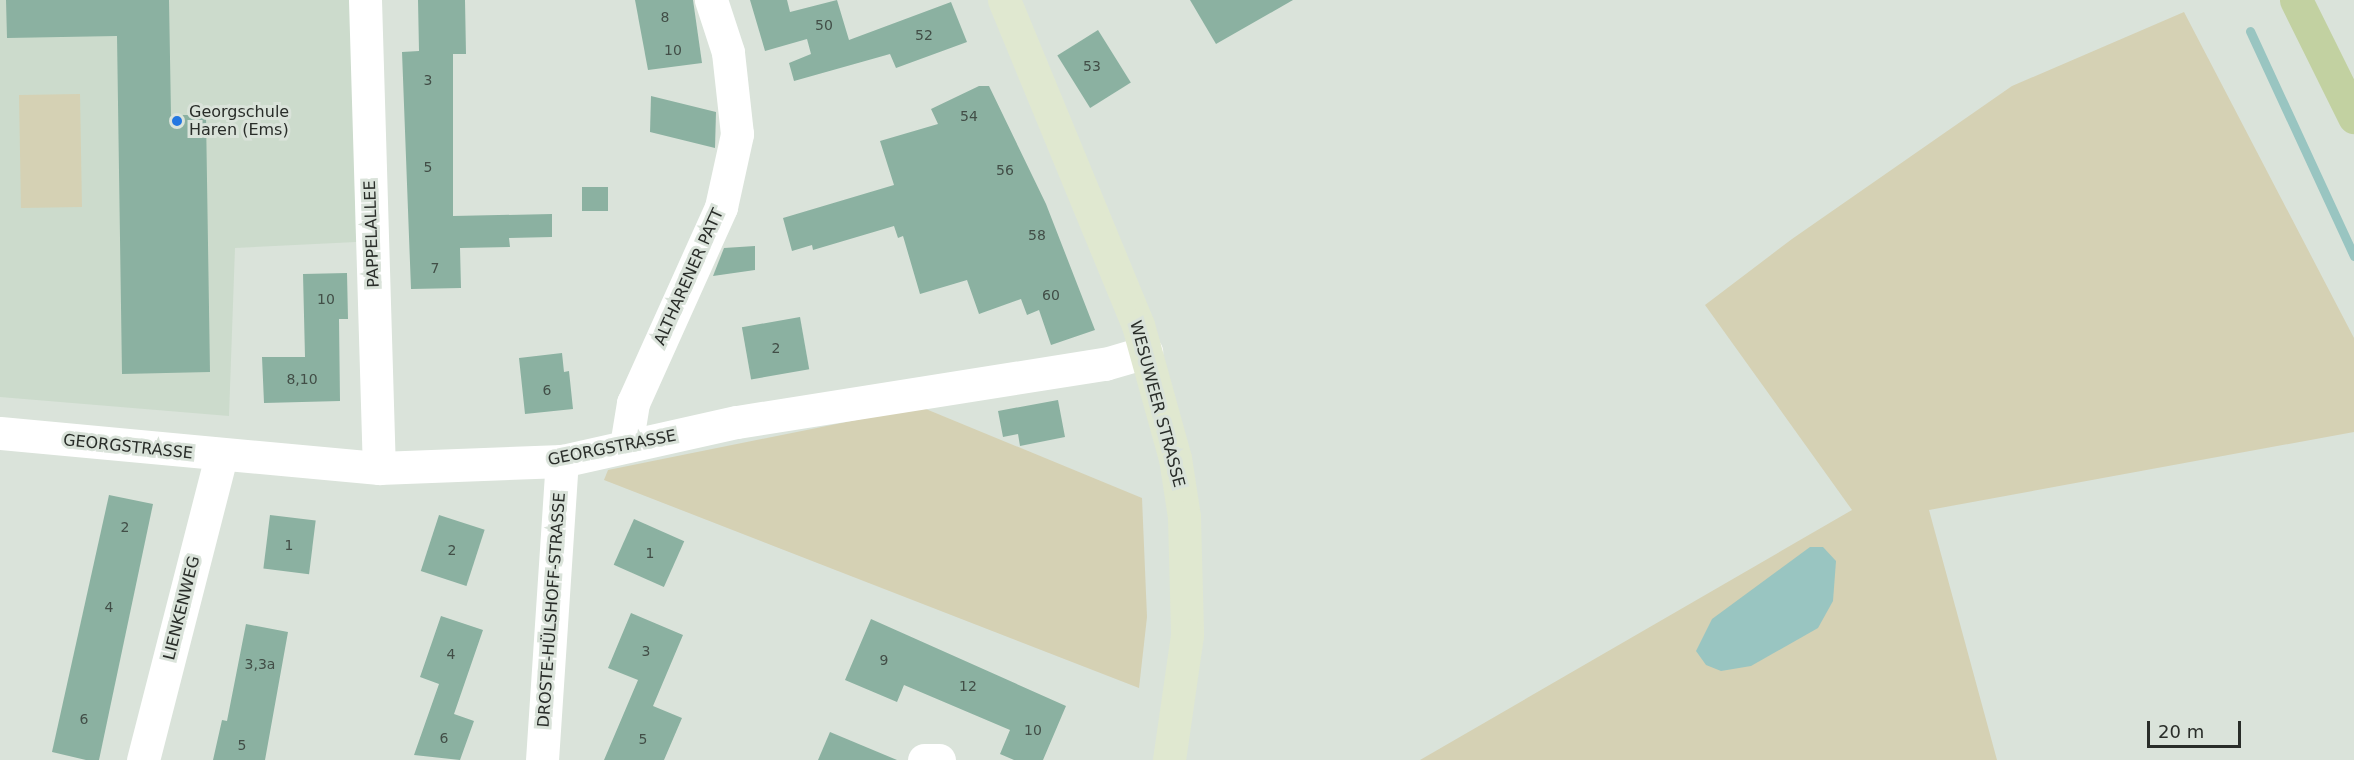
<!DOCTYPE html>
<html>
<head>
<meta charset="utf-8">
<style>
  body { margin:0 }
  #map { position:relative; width:2354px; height:760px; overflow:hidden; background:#dae3da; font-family:"DejaVu Sans",sans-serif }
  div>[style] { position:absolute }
  .built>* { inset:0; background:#ccdbcc }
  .green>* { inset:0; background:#d5d1b4; transform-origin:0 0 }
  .water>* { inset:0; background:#99c5c1 }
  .stream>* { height:9px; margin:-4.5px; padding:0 4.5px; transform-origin:4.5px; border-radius:4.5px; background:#99c5c1 }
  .building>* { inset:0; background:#8bb1a1; transform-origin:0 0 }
  .street>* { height:33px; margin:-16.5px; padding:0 16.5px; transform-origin:16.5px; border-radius:16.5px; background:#fff }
  .secondary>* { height:33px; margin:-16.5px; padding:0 16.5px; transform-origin:16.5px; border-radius:16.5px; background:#e0e8d0 }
  .primary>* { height:33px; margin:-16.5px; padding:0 16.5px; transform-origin:16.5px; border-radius:16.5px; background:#c2d1a1 }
  .dots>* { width:16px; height:16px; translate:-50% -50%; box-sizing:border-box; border:3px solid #dae3da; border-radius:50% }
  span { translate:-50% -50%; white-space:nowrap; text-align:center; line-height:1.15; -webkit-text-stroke:6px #dae3da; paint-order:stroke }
  .number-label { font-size:14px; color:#424e47 }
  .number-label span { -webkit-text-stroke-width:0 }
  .poi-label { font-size:16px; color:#292d29 }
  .left { translate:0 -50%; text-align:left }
  .street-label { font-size:16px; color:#292d29 }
  .scale { position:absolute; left:2147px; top:721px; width:94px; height:27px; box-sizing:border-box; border:3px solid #292d29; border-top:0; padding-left:8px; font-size:18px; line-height:21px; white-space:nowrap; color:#292d29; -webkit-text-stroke:4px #dae3da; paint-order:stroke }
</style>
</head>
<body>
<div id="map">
  <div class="built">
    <div style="clip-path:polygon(0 0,351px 0,356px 242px,235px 248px,229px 416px,0 397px)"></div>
  </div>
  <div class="green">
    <div style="clip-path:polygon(2184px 12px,2354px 338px,2354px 432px,1929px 510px,1997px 760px,1420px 760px,1852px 510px,1705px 305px,1792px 239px,2012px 86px)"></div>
    <div style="left:80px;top:94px;width:113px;height:61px;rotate:89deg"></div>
    <div style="clip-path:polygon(921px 407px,1142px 498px,1147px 617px,1139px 688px,604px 480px,608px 470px)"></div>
  </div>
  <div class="water">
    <div style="clip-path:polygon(1810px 547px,1823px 547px,1836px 561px,1833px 601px,1818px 628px,1751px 666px,1721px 671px,1706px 665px,1696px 651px,1712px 619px)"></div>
  </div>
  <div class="stream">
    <div style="left:2250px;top:31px;width:248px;rotate:65.2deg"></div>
  </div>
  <div class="building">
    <div style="clip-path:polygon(6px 0,169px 0,171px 115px,206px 115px,210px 372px,122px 374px,117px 36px,7px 38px)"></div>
    <div style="clip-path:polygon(418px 0,465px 0,466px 54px,453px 54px,453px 216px,552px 214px,552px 237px,509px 238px,510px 247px,460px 248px,461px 288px,411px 289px,402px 52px,419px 51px)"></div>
    <div style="clip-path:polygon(635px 0,693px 0,702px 63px,648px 70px)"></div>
    <div style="clip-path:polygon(750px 0,787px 0,790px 12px,837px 0,849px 40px,951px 2px,967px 42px,896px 68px,890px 54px,794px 81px,789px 63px,811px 54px,807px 39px,765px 51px)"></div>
    <div style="clip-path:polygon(1190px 0,1293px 0,1216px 44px)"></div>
    <div style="left:1098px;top:30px;width:62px;height:48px;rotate:58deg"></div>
    <div style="clip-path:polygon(979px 86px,989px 86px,1046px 204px,1095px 330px,1051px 345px,1039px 310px,1027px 315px,1021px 299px,979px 314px,967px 280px,920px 294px,903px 236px,898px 238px,894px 226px,813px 250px,812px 245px,792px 251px,783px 218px,894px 185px,880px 141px,938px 124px,931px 109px)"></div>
    <div style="clip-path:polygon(651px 96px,716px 112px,715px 148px,650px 132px)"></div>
    <div style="left:582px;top:187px;width:26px;height:24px"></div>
    <div style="clip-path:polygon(755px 246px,755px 270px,713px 276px,724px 248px)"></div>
    <div style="clip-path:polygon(347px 273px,348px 319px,339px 319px,340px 401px,264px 403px,262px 357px,305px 357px,303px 274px)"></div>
    <div style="left:800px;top:317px;width:53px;height:59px;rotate:80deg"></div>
    <div style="clip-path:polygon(562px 353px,564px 372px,569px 371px,573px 409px,525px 414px,519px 358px)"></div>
    <div style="clip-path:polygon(1058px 400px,1065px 437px,1020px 446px,1018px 434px,1003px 437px,998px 411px)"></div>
    <div style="clip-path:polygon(109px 495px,153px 504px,99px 760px,86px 760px,52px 752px)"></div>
    <div style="left:270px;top:515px;width:46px;height:54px;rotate:7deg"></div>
    <div style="left:439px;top:515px;width:48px;height:59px;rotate:18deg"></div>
    <div style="left:634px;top:519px;width:55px;height:50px;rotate:24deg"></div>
    <div style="clip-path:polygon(631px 613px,683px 635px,653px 706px,682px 718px,664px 760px,604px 760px,638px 680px,608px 668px)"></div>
    <div style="clip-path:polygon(441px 616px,483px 630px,454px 714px,474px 721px,460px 760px,414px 755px,439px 684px,420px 677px)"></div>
    <div style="clip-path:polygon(871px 619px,1066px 706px,1043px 760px,1014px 760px,1000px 754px,1010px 730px,904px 685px,897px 702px,845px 680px)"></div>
    <div style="clip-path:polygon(246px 624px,288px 632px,265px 760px,213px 760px,222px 720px,227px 721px)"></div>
    <div style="clip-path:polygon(830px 732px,897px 760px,818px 760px)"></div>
  </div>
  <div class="street">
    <div style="left:365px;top:0;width:468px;rotate:88.3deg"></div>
    <div style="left:0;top:433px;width:381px;rotate:5.3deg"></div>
    <div style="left:379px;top:468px;width:183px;rotate:-2.2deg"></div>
    <div style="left:562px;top:461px;width:179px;rotate:-12.6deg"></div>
    <div style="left:737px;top:422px;width:373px;rotate:-9deg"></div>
    <div style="left:1105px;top:364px;width:43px;rotate:-16.3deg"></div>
    <div style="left:626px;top:446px;width:44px;rotate:-80.8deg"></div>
    <div style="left:633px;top:403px;width:215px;rotate:-65.8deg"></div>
    <div style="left:721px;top:207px;width:75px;rotate:-77.6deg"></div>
    <div style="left:737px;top:134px;width:82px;rotate:-96.3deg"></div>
    <div style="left:728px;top:52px;width:55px;rotate:-108.1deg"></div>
    <div style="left:143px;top:760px;width:313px;rotate:-75.6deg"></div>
    <div style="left:542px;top:760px;width:300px;rotate:-86.2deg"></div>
    <div style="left:924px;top:760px;width:15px"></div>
  </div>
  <div class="secondary">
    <div style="left:1004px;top:0;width:352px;rotate:67.6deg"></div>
    <div style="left:1138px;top:325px;width:138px;rotate:74.5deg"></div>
    <div style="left:1175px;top:458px;width:60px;rotate:81.3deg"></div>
    <div style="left:1184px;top:517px;width:118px;rotate:88.5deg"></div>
    <div style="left:1187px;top:635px;width:126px;rotate:98.2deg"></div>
  </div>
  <div class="primary">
    <div style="left:2296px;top:0;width:131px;rotate:63.6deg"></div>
  </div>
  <div class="dots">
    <div style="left:177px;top:121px;background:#2377e1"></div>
  </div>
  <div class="number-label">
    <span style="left:665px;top:17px">8</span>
    <span style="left:824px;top:25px">50</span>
    <span style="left:924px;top:35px">52</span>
    <span style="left:673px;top:50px">10</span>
    <span style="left:1092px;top:66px">53</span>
    <span style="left:428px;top:80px">3</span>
    <span style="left:969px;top:116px">54</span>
    <span style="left:428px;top:167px">5</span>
    <span style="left:1005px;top:170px">56</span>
    <span style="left:1037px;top:235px">58</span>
    <span style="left:435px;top:268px">7</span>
    <span style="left:1051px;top:295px">60</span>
    <span style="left:326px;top:299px">10</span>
    <span style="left:776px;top:348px">2</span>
    <span style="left:302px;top:379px">8,10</span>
    <span style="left:547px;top:390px">6</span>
    <span style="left:125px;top:527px">2</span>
    <span style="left:289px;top:545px">1</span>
    <span style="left:452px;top:550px">2</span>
    <span style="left:650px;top:553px">1</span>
    <span style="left:109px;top:607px">4</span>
    <span style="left:646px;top:651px">3</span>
    <span style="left:451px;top:654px">4</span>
    <span style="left:884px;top:660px">9</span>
    <span style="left:260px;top:664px">3,3a</span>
    <span style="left:968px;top:686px">12</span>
    <span style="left:84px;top:719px">6</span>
    <span style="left:1033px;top:730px">10</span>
    <span style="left:444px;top:738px">6</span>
    <span style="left:643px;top:739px">5</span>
    <span style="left:242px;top:745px">5</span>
  </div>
  <div class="poi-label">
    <span class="left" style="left:189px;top:121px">Georgschule<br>Haren (Ems)</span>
  </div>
  <div class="street-label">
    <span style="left:372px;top:234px;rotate:-92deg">PAPPELALLEE</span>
    <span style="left:689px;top:277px;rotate:-66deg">ALTHARENER PATT</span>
    <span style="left:1157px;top:404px;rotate:75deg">WESUWEER STRASSE</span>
    <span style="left:128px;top:447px;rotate:6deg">GEORGSTRASSE</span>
    <span style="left:612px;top:448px;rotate:-11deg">GEORGSTRASSE</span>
    <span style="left:182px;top:608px;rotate:-76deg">LIENKENWEG</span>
    <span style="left:552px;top:610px;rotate:-86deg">DROSTE-HÜLSHOFF-STRASSE</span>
  </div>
  <div class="scale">20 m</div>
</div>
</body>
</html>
